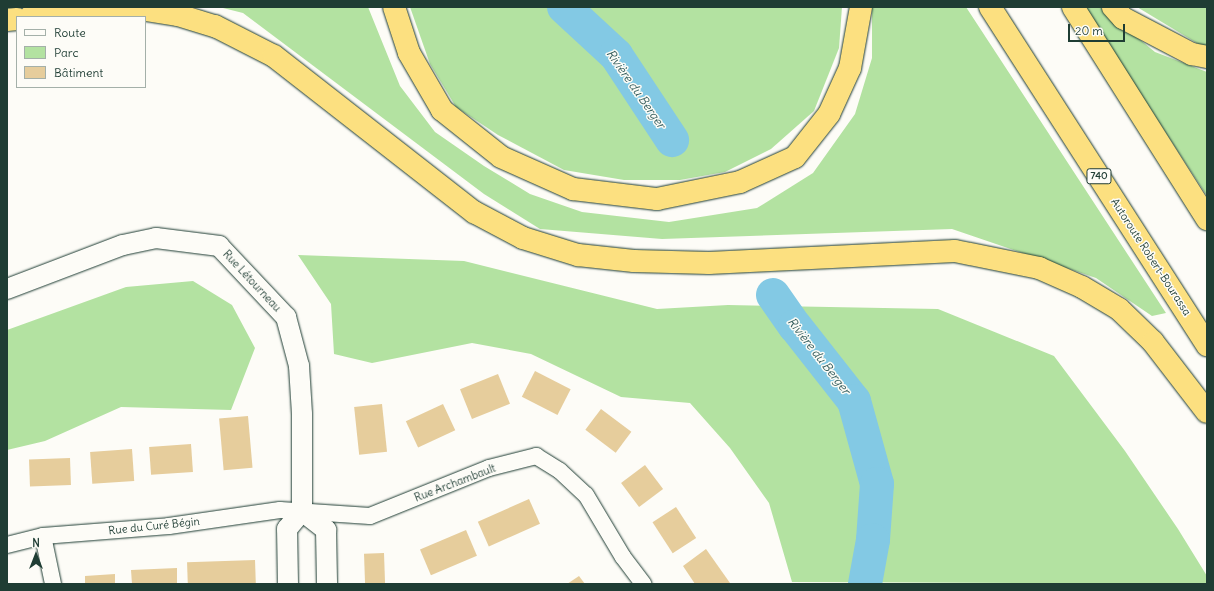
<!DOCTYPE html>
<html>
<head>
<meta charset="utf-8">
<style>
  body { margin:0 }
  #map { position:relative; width:1214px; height:591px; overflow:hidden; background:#fdfcf7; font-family:Delius,sans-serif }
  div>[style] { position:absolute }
  .green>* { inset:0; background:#b3e2a1 }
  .river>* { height:34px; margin:-17px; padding:0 17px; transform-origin:17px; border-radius:17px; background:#83c9e4 }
  .building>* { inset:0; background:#e6cd9c; transform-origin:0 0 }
  .roads { filter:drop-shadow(0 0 1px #1f3d34) drop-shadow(0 0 1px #1f3d34) }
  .minor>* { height:16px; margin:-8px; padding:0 8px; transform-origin:8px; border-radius:8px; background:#fdfcf7 }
  .tertiary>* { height:20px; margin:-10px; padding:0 10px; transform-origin:10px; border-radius:10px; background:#fdfcf7 }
  .motorway>* { height:22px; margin:-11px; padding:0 11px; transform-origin:11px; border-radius:11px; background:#fce080 }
  span { translate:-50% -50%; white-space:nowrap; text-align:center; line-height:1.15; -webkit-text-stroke:3px #fdfcf7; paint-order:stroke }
  .shield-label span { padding:1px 3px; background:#fdfcf7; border:1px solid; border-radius:3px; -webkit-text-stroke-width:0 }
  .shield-label { font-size:10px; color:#1f3d34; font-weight:700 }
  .street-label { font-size:11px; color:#1f3d34 }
  .water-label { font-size:12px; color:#386060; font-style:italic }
  .frame { position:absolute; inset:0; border:8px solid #1f3d34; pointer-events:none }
  .legend { position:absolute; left:16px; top:16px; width:130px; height:72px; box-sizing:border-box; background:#fdfcf7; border:1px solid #a4b0a9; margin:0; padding:5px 7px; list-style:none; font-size:12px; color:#1f3d34 }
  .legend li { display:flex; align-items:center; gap:8px; height:20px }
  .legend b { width:20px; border:1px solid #a4b0a9 }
  .north { position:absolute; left:16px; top:535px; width:40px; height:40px; -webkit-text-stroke:3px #fdfcf7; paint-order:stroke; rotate:0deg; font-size:11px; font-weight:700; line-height:16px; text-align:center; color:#1f3d34 }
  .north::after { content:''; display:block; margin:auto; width:14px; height:18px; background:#1f3d34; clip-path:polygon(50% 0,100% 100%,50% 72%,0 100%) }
  .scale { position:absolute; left:1068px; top:24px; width:57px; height:18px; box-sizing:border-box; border:2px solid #1f3d34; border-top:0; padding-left:5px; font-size:12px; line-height:14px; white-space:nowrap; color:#1f3d34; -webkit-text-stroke:3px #fdfcf7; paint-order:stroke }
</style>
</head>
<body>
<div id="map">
  <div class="green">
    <div style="clip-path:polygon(219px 7px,368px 7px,400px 86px,435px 132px,484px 166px,530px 194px,582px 212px,669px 222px,757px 208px,813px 173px,855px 114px,872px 58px,872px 7px,966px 7px,1166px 313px,1152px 316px,1096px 278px,952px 229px,662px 239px,540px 229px,484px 194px,243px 13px)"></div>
    <div style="clip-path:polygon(410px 7px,842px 7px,839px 48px,814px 111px,771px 149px,725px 172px,680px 180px,624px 180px,564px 170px,498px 135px,456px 107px,430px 64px)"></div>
    <div style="clip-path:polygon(1084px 7px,1100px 7px,1155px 52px,1207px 72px,1207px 196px)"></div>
    <div style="clip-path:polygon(1137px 7px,1207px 7px,1207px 46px,1200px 45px)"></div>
    <div style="clip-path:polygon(298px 255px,464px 261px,657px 309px,728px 305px,938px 309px,1054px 356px,1125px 451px,1178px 529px,1207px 576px,1207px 584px,792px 582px,769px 503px,730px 448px,690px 403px,621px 397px,531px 354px,472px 343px,372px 363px,334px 354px,331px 304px)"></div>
    <div style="clip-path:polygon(193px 281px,232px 305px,255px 348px,231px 410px,121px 407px,45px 441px,7px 450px,7px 330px,126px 287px)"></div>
  </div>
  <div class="river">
    <div style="left:564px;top:7px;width:71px;rotate:42.7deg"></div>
    <div style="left:616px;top:55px;width:102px;rotate:56.6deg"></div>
    <div style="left:773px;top:295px;width:38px;rotate:55deg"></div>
    <div style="left:795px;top:326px;width:95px;rotate:51.8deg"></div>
    <div style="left:854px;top:401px;width:86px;rotate:74.5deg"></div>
    <div style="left:877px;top:484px;width:56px;rotate:94.1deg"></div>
    <div style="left:873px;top:540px;width:45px;rotate:100.3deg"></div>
  </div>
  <div class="building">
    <div style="left:535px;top:371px;width:40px;height:29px;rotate:27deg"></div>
    <div style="left:498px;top:374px;width:32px;height:41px;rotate:68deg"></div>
    <div style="left:382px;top:404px;width:48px;height:28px;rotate:84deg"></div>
    <div style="left:443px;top:404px;width:29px;height:41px;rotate:65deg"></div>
    <div style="left:601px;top:409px;width:38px;height:26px;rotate:37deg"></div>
    <div style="left:248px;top:416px;width:52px;height:29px;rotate:85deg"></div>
    <div style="left:191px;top:444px;width:28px;height:42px;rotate:86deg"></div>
    <div style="left:132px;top:449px;width:32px;height:42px;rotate:86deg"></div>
    <div style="left:70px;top:458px;width:27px;height:41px;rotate:88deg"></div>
    <div style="left:645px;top:465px;width:30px;height:30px;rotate:53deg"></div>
    <div style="left:529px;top:499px;width:27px;height:56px;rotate:66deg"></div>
    <div style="left:676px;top:507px;width:37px;height:28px;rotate:57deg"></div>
    <div style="left:466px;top:530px;width:28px;height:50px;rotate:67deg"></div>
    <div style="clip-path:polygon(706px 549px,730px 583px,728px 584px,695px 584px,683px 566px)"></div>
    <div style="left:384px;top:553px;width:31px;height:20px;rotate:88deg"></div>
    <div style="left:255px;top:560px;width:24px;height:68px;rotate:88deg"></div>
    <div style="clip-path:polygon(177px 568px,177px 584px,132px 584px,131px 570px)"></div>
    <div style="clip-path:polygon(115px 574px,115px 584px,85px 584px,85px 576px)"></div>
    <div style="clip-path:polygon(579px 576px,585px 584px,567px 584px)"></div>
  </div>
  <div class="roads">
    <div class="minor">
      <div style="left:43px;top:536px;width:49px;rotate:78.2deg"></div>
      <div style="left:7px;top:545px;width:37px;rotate:-14deg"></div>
      <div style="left:43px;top:536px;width:126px;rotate:-4.5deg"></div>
      <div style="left:169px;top:526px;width:112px;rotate:-8.2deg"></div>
      <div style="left:280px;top:510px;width:90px;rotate:3.8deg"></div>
      <div style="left:370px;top:516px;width:128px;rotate:-22deg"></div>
      <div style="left:489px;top:468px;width:49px;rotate:-14.3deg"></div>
      <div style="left:536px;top:456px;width:28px;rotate:32deg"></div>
      <div style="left:560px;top:471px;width:35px;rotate:43deg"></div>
      <div style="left:586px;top:495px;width:72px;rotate:59.2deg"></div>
      <div style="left:623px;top:557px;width:34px;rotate:53deg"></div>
    </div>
    <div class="tertiary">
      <div style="left:7px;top:289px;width:124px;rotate:-20.8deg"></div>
      <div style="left:123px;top:245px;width:34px;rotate:-12deg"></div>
      <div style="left:156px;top:238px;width:64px;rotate:7.2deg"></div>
      <div style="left:219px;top:246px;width:98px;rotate:46.7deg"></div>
      <div style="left:286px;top:317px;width:51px;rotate:75.1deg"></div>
      <div style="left:299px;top:366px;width:48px;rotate:86.4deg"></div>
      <div style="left:302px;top:414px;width:97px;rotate:90deg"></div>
      <div style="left:302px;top:511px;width:31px;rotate:38deg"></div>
      <div style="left:326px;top:530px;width:54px;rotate:88.9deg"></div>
      <div style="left:288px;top:584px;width:55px;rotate:-91deg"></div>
      <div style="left:287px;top:529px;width:23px;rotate:-50deg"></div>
    </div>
    <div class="motorway">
      <div style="left:394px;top:7px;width:48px;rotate:71.9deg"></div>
      <div style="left:409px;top:53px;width:66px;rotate:59.9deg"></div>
      <div style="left:442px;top:110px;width:75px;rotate:38.5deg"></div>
      <div style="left:501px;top:157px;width:79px;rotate:24deg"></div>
      <div style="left:573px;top:189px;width:85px;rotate:6.8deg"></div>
      <div style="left:657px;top:199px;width:85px;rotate:-11.6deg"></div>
      <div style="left:740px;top:182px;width:60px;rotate:-24.4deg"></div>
      <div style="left:795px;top:157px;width:55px;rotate:-51.7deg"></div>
      <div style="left:829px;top:114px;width:51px;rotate:-65.5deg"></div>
      <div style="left:850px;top:68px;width:62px;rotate:-79.8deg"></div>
      <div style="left:990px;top:7px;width:402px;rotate:57.3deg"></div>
      <div style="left:1073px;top:7px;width:251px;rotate:57.7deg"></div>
      <div style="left:1113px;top:7px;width:15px;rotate:48deg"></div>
      <div style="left:1123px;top:18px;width:78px;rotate:27.6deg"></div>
      <div style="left:1192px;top:54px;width:15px;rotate:11deg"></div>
      <div style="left:30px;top:17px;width:103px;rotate:-5deg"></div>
      <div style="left:133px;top:8px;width:46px;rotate:8.8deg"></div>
      <div style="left:178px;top:15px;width:39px;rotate:17deg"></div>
      <div style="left:215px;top:26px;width:66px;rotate:27deg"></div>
      <div style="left:274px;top:56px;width:254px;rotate:38deg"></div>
      <div style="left:474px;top:212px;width:55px;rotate:28deg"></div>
      <div style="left:523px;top:238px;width:58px;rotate:17.2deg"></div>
      <div style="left:578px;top:255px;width:56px;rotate:6.1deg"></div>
      <div style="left:634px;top:261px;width:75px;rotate:1.5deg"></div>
      <div style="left:709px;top:263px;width:246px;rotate:-2.8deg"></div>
      <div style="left:955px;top:251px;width:86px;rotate:11.4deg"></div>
      <div style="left:1039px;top:268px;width:47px;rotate:23.8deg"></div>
      <div style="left:1082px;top:287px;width:43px;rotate:30.7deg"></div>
      <div style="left:1119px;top:309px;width:47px;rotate:44.1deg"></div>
      <div style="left:1153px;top:342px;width:88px;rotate:52.4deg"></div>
      <div style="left:7px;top:20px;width:10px;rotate:-6deg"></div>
    </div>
  </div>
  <div class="shield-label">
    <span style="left:1099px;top:176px">740</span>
  </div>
  <div class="street-label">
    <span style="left:1151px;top:257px;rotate:57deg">Autoroute Robert-Bourassa</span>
    <span style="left:252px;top:281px;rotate:47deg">Rue Létourneau</span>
    <span style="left:455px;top:483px;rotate:-21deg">Rue Archambault</span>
    <span style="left:154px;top:526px;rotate:-6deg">Rue du Curé Bégin</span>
  </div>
  <div class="water-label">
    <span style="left:636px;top:89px;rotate:55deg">Rivière du Berger</span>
    <span style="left:819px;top:356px;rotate:52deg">Rivière du Berger</span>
  </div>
  <div class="frame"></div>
  <ul class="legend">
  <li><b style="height:5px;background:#fdfcf7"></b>Route</li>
  <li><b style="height:11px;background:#b3e2a1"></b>Parc</li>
  <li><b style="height:11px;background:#e6cd9c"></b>Bâtiment</li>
  </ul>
  <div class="north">N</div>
  <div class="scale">20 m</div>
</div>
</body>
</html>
